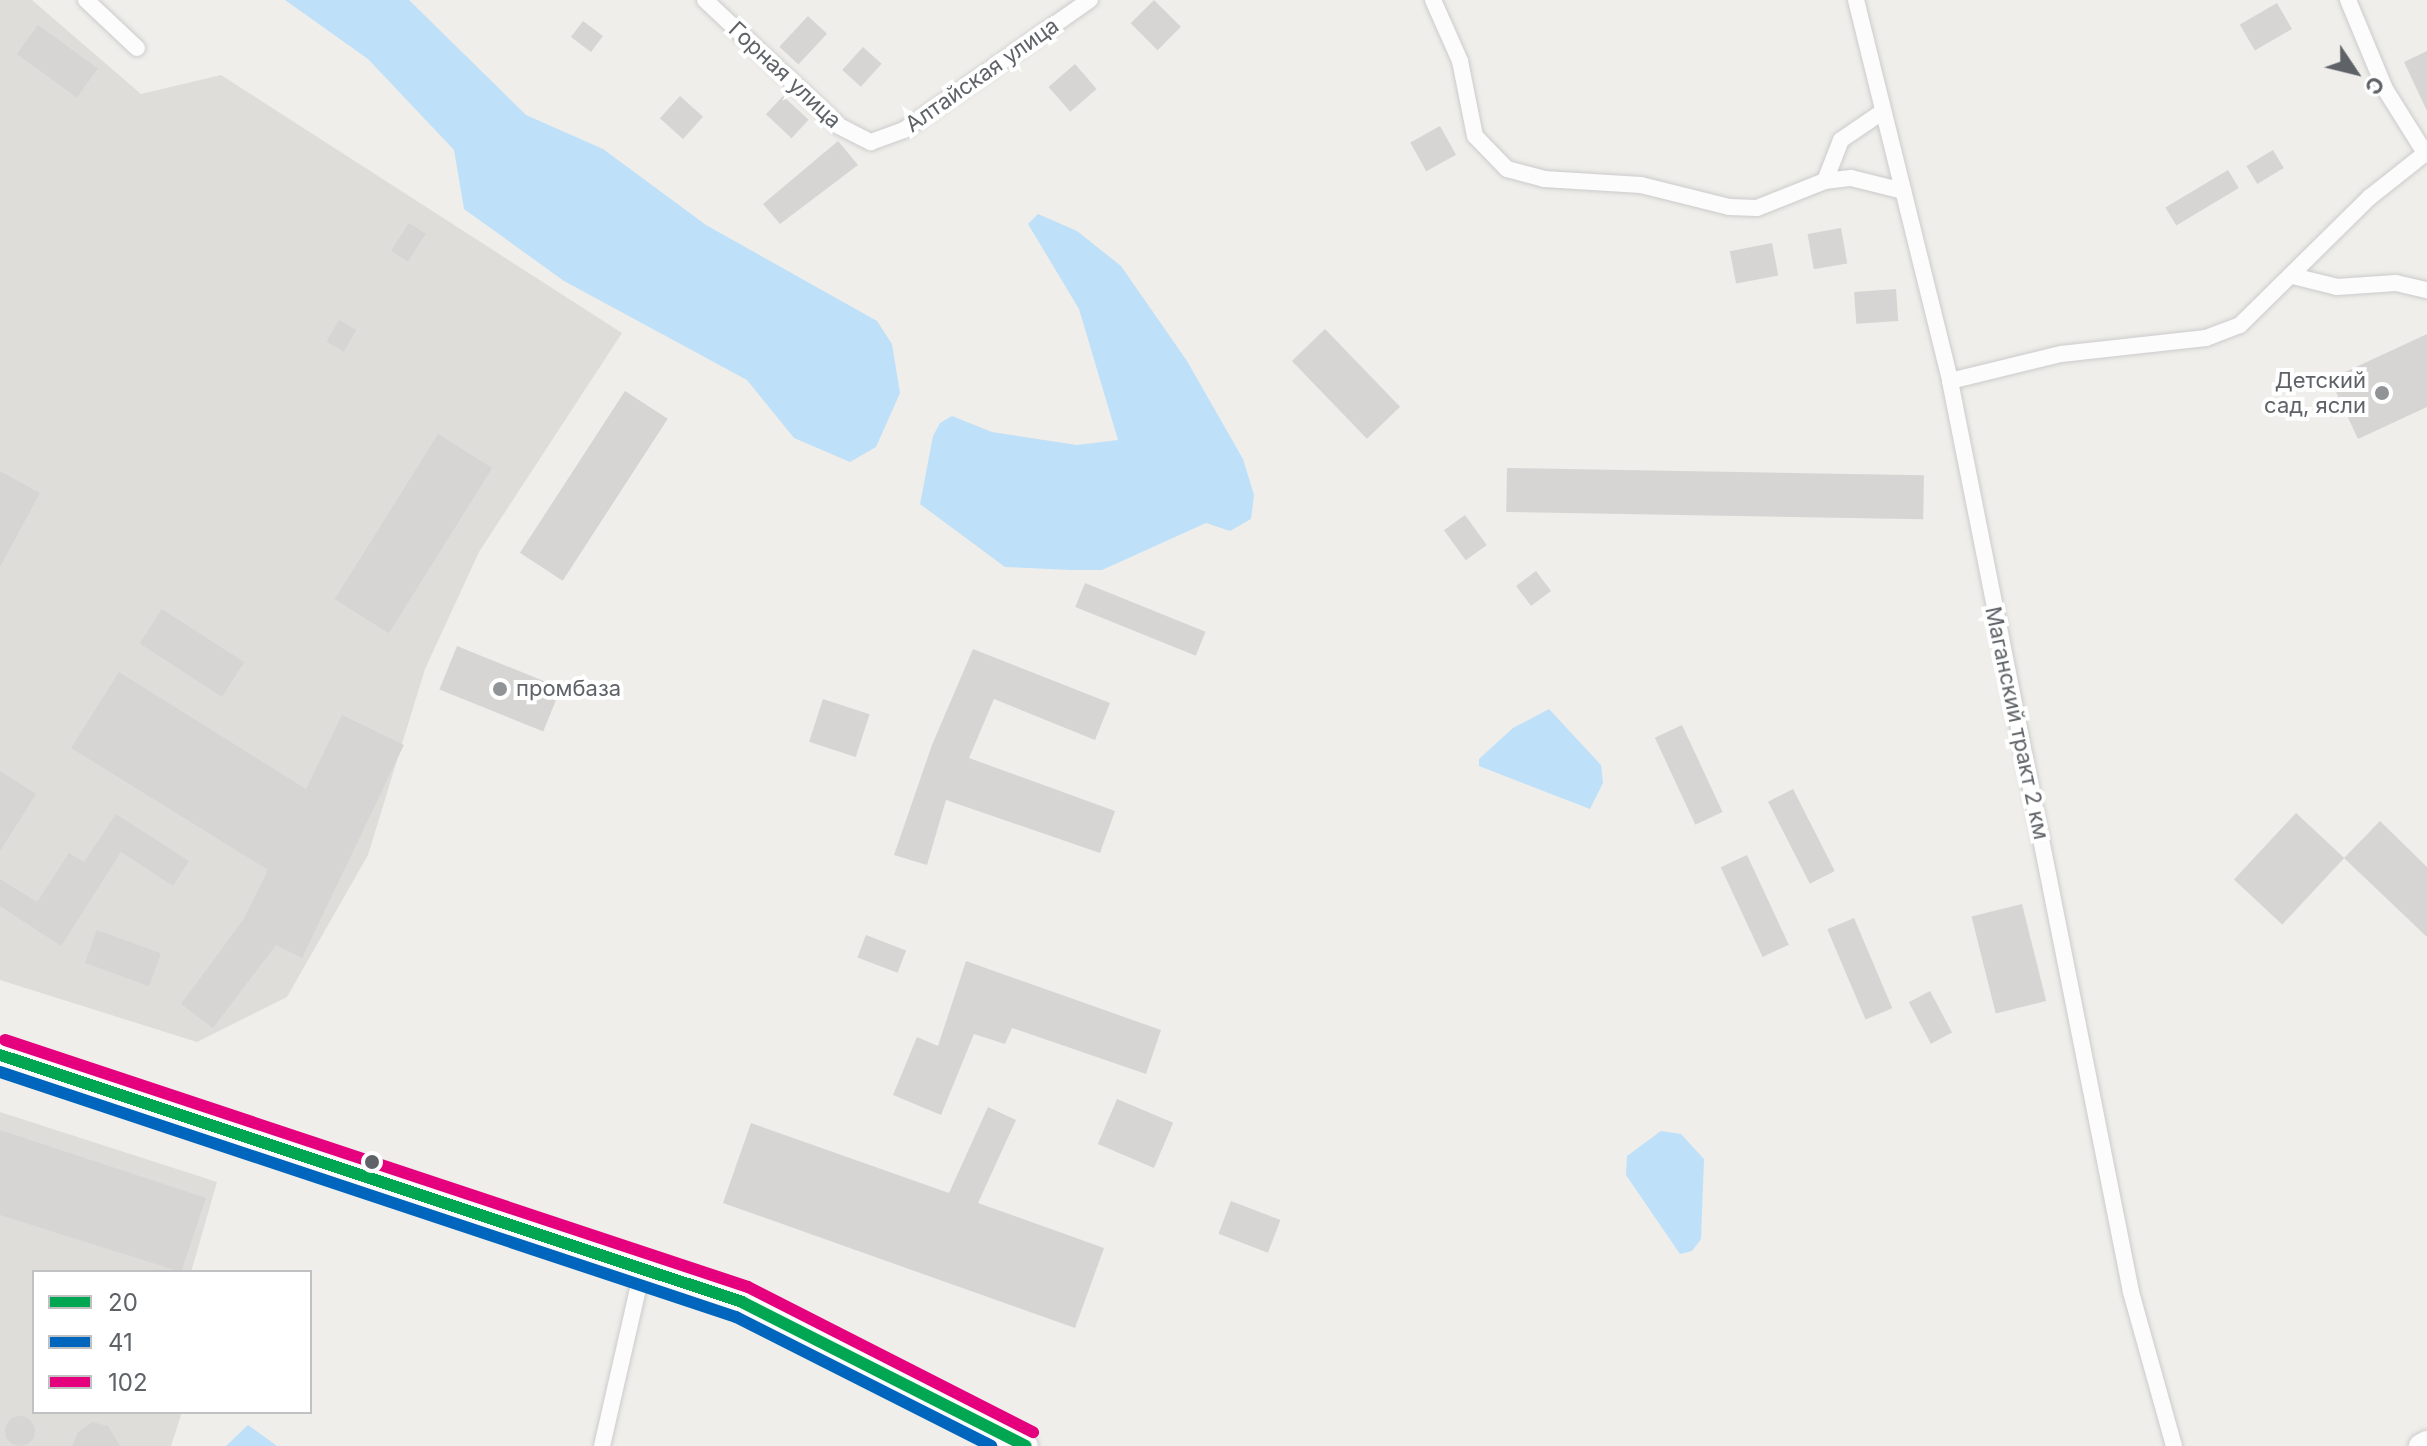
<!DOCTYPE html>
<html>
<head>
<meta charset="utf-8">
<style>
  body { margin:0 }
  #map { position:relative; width:2427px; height:1446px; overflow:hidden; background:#efeeea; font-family:Inter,sans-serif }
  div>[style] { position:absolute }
  .industrial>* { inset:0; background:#dfddda }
  .water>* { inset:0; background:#bfe0f9 }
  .building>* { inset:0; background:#d6d5d3; transform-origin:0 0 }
  .round { border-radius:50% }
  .roads { filter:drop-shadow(0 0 2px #cbcccc) drop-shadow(0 0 2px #cbcccc) }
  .minor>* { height:16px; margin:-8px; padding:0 8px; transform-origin:8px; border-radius:8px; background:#fdfcfc }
  .secondary>* { height:24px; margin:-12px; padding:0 12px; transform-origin:12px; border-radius:12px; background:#fdfcfc }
  .bus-1>* { height:12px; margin:-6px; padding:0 6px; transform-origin:6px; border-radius:6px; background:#00a651 }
  .bus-2>* { height:12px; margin:-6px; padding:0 6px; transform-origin:6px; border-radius:6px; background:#0065bd }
  .bus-3>* { height:12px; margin:-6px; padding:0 6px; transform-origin:6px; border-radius:6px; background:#e5007d }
  .dots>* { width:22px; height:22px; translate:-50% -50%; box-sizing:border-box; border:4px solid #fff; border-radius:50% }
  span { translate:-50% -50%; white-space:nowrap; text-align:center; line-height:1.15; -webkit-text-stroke:8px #fff; paint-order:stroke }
  .street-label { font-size:22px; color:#5f6368 }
  .poi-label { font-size:22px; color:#5f6368 }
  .right { translate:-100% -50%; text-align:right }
  .left { translate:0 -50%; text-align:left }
  .legend { position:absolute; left:32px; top:1270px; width:280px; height:144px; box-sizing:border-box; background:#fff; border:2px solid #bfc1c3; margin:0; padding:10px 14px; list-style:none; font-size:24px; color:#5f6368 }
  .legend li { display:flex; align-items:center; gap:16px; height:40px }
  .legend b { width:40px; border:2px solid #bfc1c3 }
  .north { position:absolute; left:2315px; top:32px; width:80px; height:80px; -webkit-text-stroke:6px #fff; paint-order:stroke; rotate:125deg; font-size:22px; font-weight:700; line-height:32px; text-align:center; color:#5f6368 }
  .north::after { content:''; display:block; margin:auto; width:28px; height:36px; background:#5f6368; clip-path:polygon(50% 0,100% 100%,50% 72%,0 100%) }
</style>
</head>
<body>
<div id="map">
  <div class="industrial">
    <div style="clip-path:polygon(0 0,32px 0,141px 94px,221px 75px,622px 333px,479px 552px,425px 669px,368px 855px,287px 997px,197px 1042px,0 980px)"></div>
    <div style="clip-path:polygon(0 1112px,217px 1182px,191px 1272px,34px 1272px,34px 1412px,182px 1412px,171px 1446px,0 1446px)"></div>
  </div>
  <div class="water">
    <div style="clip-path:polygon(285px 0,409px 0,526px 115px,603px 149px,706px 225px,877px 321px,892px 344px,900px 393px,876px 447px,850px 462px,794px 438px,747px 380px,564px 281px,464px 209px,454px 150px,368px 59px)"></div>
    <div style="clip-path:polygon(1038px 214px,1077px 231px,1121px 266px,1187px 361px,1243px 459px,1254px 495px,1251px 519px,1230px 531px,1206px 523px,1102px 570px,1071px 570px,1005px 567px,920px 504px,933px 436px,940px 423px,952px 416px,992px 432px,1077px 445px,1118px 440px,1079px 309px,1028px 224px)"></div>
    <div style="clip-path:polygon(1549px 709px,1601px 765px,1603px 783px,1590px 809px,1479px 766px,1479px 759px,1513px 728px)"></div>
    <div style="clip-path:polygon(1661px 1131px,1681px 1134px,1704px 1159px,1701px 1239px,1692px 1251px,1680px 1254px,1626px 1175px,1627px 1156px)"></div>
    <div style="clip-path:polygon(248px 1425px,277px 1446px,226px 1446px)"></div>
  </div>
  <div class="building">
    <div style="left:1154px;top:0;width:38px;height:33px;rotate:45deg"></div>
    <div style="left:2277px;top:3px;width:30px;height:43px;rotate:60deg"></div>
    <div style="left:808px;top:16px;width:26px;height:42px;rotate:43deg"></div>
    <div style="left:583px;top:21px;width:25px;height:20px;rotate:37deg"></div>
    <div style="left:38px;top:25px;width:74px;height:36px;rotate:36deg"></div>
    <div style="left:863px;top:47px;width:25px;height:31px;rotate:42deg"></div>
    <div style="clip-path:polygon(2427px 51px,2427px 111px,2404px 62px)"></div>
    <div style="left:1075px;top:64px;width:33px;height:35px;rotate:49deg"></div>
    <div style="left:680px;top:96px;width:31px;height:30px;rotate:42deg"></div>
    <div style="left:783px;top:96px;width:35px;height:25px;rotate:43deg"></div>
    <div style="left:1440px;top:126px;width:33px;height:34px;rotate:61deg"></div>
    <div style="clip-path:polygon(838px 141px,858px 165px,780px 224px,763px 204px)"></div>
    <div style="left:2273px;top:150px;width:21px;height:31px;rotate:59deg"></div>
    <div style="left:2228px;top:170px;width:21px;height:73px;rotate:59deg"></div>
    <div style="left:409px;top:223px;width:20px;height:33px;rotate:33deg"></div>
    <div style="left:1841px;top:228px;width:36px;height:34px;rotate:80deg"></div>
    <div style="left:1772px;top:243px;width:33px;height:43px;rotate:79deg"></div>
    <div style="left:1896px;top:289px;width:32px;height:42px;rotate:86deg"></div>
    <div style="left:339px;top:320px;width:20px;height:25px;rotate:30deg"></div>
    <div style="left:1325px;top:329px;width:108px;height:46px;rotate:46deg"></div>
    <div style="clip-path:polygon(2427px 334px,2427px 407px,2358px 439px,2330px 379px)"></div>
    <div style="left:625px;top:391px;width:51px;height:193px;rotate:33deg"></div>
    <div style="left:438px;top:434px;width:64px;height:195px;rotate:32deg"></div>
    <div style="left:1507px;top:468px;width:417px;height:44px;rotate:1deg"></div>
    <div style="clip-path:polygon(0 471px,40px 493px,0 567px)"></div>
    <div style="left:1465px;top:515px;width:37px;height:26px;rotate:54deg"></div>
    <div style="left:1536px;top:571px;width:25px;height:25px;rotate:53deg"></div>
    <div style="left:1085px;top:583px;width:130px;height:26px;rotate:22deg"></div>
    <div style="left:162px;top:609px;width:98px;height:41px;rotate:33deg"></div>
    <div style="left:457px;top:646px;width:112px;height:47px;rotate:22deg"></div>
    <div style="clip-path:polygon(973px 649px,1110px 703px,1095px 740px,994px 699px,969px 758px,1115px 811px,1100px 853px,946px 800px,927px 865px,894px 855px,932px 745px)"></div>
    <div style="clip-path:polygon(119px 672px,306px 789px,342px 715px,404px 745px,302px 958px,276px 945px,213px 1028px,181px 1004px,243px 920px,268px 870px,71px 748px)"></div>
    <div style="left:823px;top:699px;width:49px;height:45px;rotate:18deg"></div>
    <div style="left:1682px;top:725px;width:96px;height:30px;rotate:65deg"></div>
    <div style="clip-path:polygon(0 771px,36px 794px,0 851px)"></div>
    <div style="left:1793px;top:789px;width:92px;height:28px;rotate:63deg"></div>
    <div style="left:2296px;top:813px;width:66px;height:91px;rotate:43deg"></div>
    <div style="clip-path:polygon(116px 814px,189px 861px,173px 886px,121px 852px,61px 946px,0 906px,0 879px,37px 902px,69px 853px,84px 862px)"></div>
    <div style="clip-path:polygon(2380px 821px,2427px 867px,2427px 937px,2344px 858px)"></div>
    <div style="left:1747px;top:855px;width:99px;height:29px;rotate:65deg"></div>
    <div style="left:2022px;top:904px;width:100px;height:52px;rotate:76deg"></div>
    <div style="left:1854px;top:918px;width:98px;height:29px;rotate:67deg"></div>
    <div style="left:97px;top:930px;width:68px;height:35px;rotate:20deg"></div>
    <div style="left:866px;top:935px;width:43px;height:24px;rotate:21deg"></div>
    <div style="clip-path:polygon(966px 961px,1161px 1030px,1146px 1074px,1012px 1028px,1005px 1044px,974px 1034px,941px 1115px,893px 1095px,917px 1037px,938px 1046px)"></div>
    <div style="left:1930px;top:991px;width:47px;height:24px;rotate:62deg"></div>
    <div style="left:1117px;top:1099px;width:61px;height:49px;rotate:23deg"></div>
    <div style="clip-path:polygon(988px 1107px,1016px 1120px,978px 1203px,1104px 1248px,1075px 1328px,723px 1203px,751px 1123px,949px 1193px)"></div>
    <div style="clip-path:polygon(0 1130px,206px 1198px,181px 1272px,0 1215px)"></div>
    <div style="left:1231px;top:1201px;width:53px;height:35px;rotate:21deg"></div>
    <div class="round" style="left:5px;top:1416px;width:30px;height:30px"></div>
    <div style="clip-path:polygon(92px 1422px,108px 1426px,120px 1446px,72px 1446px,78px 1432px)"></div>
  </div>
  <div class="roads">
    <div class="minor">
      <div style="left:86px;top:0;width:70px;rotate:43.3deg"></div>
      <div style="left:705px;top:0;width:184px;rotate:43.2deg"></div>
      <div style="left:839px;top:126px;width:36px;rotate:27deg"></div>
      <div style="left:871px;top:142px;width:35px;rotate:-20deg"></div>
      <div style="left:904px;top:130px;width:227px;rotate:-35deg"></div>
      <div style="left:1433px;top:0;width:67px;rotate:66.1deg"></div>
      <div style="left:1460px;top:61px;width:76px;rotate:78.7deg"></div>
      <div style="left:1475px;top:136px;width:46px;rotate:45.9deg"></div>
      <div style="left:1507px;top:169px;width:38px;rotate:15deg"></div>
      <div style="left:1544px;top:179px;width:97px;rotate:3.5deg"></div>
      <div style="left:1641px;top:185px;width:91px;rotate:14deg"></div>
      <div style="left:1729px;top:207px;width:28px;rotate:2deg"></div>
      <div style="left:1757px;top:208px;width:73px;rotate:-21.7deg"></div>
      <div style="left:1825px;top:181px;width:26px;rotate:-7deg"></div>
      <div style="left:1851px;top:178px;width:54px;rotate:14deg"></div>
      <div style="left:1856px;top:0;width:392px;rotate:76.1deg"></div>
      <div style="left:1950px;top:381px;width:929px;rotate:78.76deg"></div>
      <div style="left:2131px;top:1292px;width:160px;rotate:74.4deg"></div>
      <div style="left:2348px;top:0;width:96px;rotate:67.4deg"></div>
      <div style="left:2385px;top:89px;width:75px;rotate:58deg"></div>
      <div style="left:1825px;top:181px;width:44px;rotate:-68.7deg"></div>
      <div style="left:1841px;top:140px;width:50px;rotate:-34.3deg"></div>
      <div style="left:2293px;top:276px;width:45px;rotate:14deg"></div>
      <div style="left:2337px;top:287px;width:59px;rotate:-3.9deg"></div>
      <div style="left:2396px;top:283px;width:32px;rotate:13deg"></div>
      <div style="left:1950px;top:381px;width:114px;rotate:-13.7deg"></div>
      <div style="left:2061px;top:354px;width:146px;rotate:-6.3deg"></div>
      <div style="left:2206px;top:338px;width:36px;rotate:-21deg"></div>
      <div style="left:2240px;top:325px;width:182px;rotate:-44.6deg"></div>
      <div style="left:2370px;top:197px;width:73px;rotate:-38.3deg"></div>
      <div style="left:602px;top:1446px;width:184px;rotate:-77.1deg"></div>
    </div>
    <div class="secondary">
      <div style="left:0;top:1055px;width:782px;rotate:18.41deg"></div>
      <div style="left:742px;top:1302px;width:318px;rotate:26.9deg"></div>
      <div style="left:2421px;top:1446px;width:7px;rotate:-27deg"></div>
    </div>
  </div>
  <div class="bus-1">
    <div style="left:0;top:1055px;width:782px;rotate:18.41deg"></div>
    <div style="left:742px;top:1302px;width:318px;rotate:26.9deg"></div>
  </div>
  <div class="bus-2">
    <div style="left:0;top:1072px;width:776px;rotate:18.41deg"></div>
    <div style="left:736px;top:1317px;width:286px;rotate:26.8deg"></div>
  </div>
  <div class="bus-3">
    <div style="left:5px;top:1040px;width:783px;rotate:18.39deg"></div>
    <div style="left:748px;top:1287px;width:320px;rotate:27deg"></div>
  </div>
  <div class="dots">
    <div style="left:2382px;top:393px;background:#919496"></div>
    <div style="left:500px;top:689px;background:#919496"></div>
    <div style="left:372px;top:1162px;background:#5f6368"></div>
  </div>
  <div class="street-label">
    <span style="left:785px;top:75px;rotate:43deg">Горная улица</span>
    <span style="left:982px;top:75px;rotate:-35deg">Алтайская улица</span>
    <span style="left:2017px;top:723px;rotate:78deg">Маганский тракт 2 км</span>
  </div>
  <div class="poi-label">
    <span class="right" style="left:2366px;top:393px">Детский<br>сад, ясли</span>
    <span class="left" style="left:516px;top:689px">промбаза</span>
  </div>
  <ul class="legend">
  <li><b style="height:10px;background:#00a651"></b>20</li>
  <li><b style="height:10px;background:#0065bd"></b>41</li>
  <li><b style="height:10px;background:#e5007d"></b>102</li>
  </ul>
  <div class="north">С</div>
</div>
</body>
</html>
